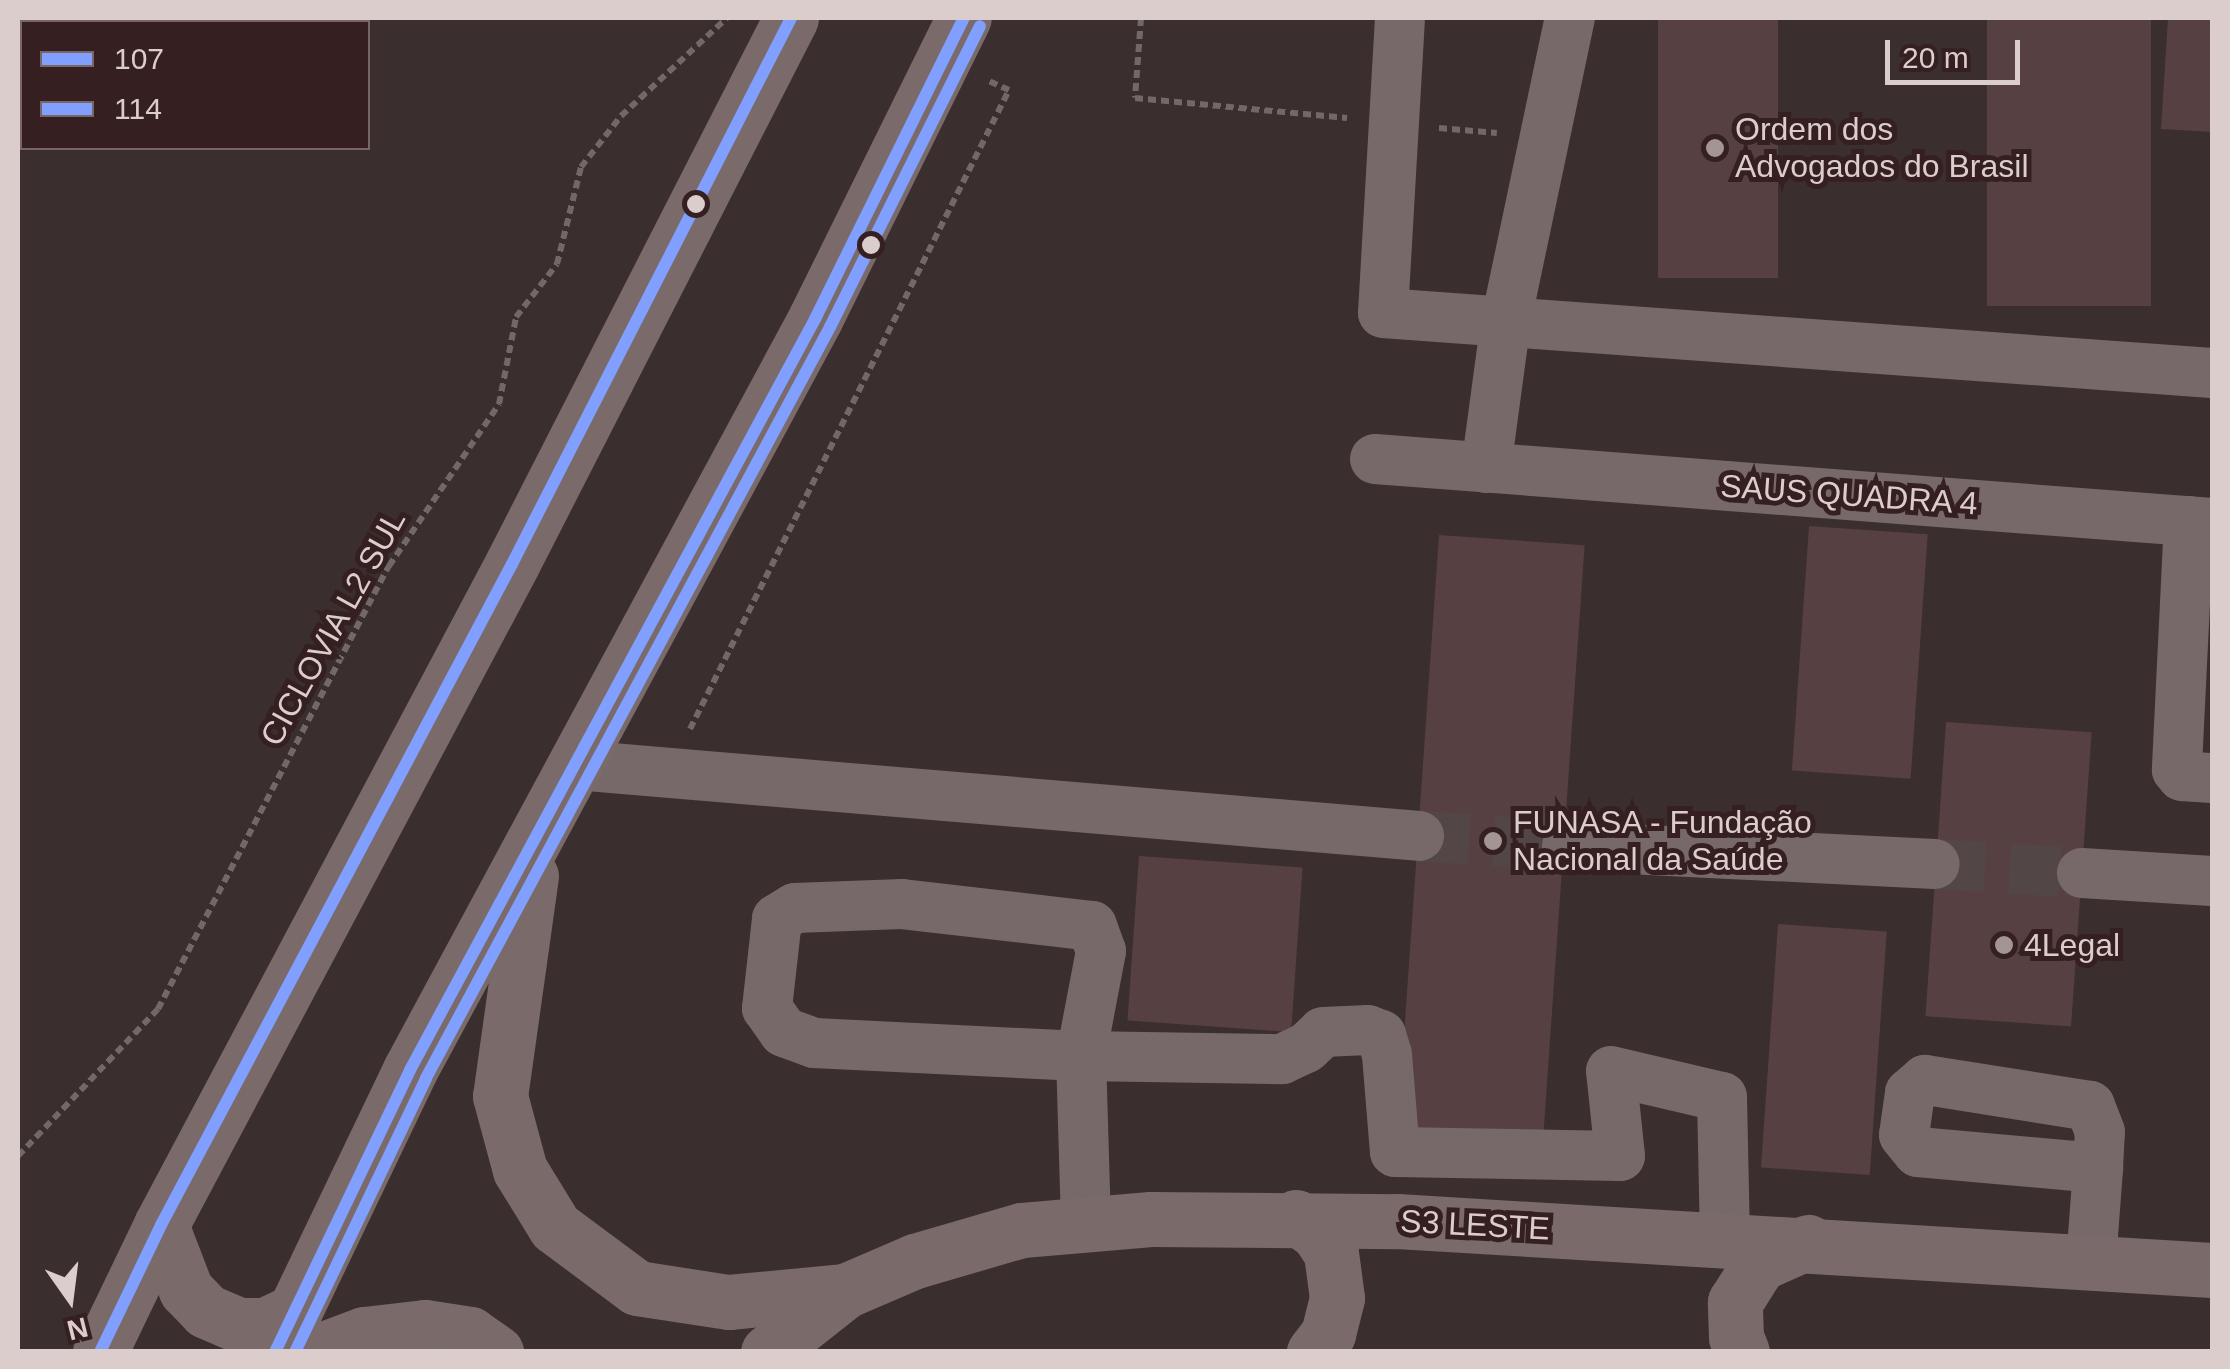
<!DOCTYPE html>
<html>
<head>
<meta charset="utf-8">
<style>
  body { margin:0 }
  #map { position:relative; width:2230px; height:1369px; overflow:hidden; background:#3b2e2e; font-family:Arial,sans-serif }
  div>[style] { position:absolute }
  .building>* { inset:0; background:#564041; transform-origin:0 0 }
  .minor-tunnel>* { height:50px; margin-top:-25px; transform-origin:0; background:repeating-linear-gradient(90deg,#534646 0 50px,transparent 0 75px) }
  .path>* { height:6px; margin-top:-3px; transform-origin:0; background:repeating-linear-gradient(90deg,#736868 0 8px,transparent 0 13px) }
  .minor>* { height:50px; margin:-25px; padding:0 25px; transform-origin:25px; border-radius:25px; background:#776969 }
  .major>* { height:55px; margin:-27.5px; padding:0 27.5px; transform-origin:27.5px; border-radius:27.5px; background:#7a6a6a }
  .bus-1>* { height:12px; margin:-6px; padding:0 6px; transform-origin:6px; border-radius:6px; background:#809fff }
  .bus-2>* { height:12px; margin:-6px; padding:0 6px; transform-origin:6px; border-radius:6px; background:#809fff }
  .dots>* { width:28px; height:28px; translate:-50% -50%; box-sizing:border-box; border:5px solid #351f20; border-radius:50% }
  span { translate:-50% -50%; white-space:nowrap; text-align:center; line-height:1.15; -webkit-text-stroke:10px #351f20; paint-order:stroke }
  .poi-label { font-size:32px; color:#dccdcd }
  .left { translate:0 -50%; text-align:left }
  .street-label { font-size:32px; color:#dccdcd }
  .frame { position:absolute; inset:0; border:20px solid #dccdcd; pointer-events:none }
  .legend { position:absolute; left:20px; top:20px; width:350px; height:130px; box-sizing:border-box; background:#351f20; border:2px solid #786565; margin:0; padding:12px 18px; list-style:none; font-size:30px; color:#dccdcd }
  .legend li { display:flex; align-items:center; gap:20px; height:50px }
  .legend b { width:50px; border:2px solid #786565 }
  .north { position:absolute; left:20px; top:1249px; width:100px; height:100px; -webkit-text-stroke:8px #351f20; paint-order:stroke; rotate:166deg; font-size:28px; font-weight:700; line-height:40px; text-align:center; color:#dccdcd }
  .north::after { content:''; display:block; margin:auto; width:35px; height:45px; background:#dccdcd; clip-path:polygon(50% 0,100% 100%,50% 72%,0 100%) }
  .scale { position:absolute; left:1885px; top:40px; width:135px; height:45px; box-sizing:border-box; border:5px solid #dccdcd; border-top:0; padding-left:12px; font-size:30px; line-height:35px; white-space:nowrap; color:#dccdcd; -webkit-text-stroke:8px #351f20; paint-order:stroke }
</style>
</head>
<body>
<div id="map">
  <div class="building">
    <div style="left:1658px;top:18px;width:120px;height:260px"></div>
    <div style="left:1987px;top:18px;width:164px;height:288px"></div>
    <div style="clip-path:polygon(2168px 18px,2212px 18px,2212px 132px,2161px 129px)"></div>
    <div style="left:1809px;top:526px;width:119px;height:245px;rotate:4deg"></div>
    <div style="left:1439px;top:535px;width:146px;height:599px;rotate:4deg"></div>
    <div style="left:1946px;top:722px;width:146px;height:295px;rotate:4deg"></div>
    <div style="left:1139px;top:856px;width:164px;height:165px;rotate:4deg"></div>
    <div style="left:1778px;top:924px;width:109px;height:244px;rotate:4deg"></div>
  </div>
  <div class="minor-tunnel">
    <div style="left:1419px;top:836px;width:148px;rotate:3.9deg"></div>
    <div style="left:1935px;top:864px;width:147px;rotate:3.5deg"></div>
  </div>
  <div class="path">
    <div style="left:1141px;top:18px;width:80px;rotate:94.3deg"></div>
    <div style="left:1135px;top:98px;width:213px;rotate:5.4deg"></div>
    <div style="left:1439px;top:128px;width:58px;rotate:4.9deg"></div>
    <div style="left:690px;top:729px;width:714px;rotate:-63.47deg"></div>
    <div style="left:1009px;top:90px;width:22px;rotate:-156deg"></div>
    <div style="left:18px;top:1156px;width:203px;rotate:-46.4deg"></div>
    <div style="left:158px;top:1009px;width:500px;rotate:-62.5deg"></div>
    <div style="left:389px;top:566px;width:196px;rotate:-55.8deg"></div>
    <div style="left:499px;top:404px;width:89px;rotate:-78.9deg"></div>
    <div style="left:516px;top:317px;width:67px;rotate:-52.3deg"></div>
    <div style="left:557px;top:264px;width:100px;rotate:-76.1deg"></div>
    <div style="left:581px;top:167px;width:65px;rotate:-51.9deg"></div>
    <div style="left:621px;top:116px;width:144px;rotate:-42.8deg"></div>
  </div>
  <div class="minor">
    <div style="left:1400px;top:18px;width:295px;rotate:93.3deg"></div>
    <div style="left:1383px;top:313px;width:831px;rotate:4.14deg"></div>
    <div style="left:1375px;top:459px;width:839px;rotate:4.37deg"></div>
    <div style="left:1486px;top:468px;width:148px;rotate:-82.3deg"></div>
    <div style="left:1506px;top:321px;width:310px;rotate:-78.1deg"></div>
    <div style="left:2189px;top:521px;width:249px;rotate:92.8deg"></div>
    <div style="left:2177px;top:770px;width:8px;rotate:50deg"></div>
    <div style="left:2182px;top:776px;width:30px;rotate:4deg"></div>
    <div style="left:576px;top:765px;width:846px;rotate:4.81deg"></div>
    <div style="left:1567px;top:846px;width:368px;rotate:2.8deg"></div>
    <div style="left:2082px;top:873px;width:130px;rotate:3.5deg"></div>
    <div style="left:1086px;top:1224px;width:168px;rotate:-91.7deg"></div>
    <div style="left:1081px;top:1056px;width:107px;rotate:-79.2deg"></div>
    <div style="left:1101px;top:951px;width:27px;rotate:-110deg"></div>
    <div style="left:1092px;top:926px;width:191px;rotate:-173.4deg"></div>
    <div style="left:902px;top:904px;width:107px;rotate:177.9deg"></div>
    <div style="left:795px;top:908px;width:21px;rotate:149deg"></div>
    <div style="left:777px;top:919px;width:90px;rotate:96.4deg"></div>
    <div style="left:767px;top:1008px;width:29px;rotate:55deg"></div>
    <div style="left:784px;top:1032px;width:32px;rotate:20deg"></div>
    <div style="left:814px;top:1043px;width:267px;rotate:2.8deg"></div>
    <div style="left:1081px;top:1056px;width:201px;rotate:0.9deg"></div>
    <div style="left:1282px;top:1059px;width:26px;rotate:-25deg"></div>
    <div style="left:1306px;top:1048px;width:23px;rotate:-43deg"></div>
    <div style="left:1323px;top:1032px;width:45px;rotate:-2.5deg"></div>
    <div style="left:1368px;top:1030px;width:14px;rotate:21deg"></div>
    <div style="left:1381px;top:1035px;width:21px;rotate:73deg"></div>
    <div style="left:1387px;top:1055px;width:97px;rotate:85.3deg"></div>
    <div style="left:1395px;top:1152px;width:225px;rotate:1deg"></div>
    <div style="left:1620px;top:1156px;width:85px;rotate:-96deg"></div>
    <div style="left:1611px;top:1071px;width:114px;rotate:13.2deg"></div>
    <div style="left:1722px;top:1097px;width:141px;rotate:88.8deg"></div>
    <div style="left:2091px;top:1262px;width:94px;rotate:-85.7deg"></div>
    <div style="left:2098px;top:1168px;width:36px;rotate:-87deg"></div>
    <div style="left:2100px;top:1132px;width:28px;rotate:-111deg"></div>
    <div style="left:2090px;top:1106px;width:167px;rotate:-171deg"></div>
    <div style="left:1925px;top:1080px;width:20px;rotate:139deg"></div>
    <div style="left:1910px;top:1093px;width:42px;rotate:98.1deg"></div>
    <div style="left:1904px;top:1135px;width:22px;rotate:51deg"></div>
    <div style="left:1918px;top:1152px;width:181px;rotate:5.1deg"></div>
  </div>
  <div class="major">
    <div style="left:531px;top:876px;width:222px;rotate:98deg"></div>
    <div style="left:500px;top:1096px;width:77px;rotate:74.9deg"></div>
    <div style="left:520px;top:1170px;width:67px;rotate:58.4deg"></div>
    <div style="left:555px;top:1227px;width:102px;rotate:36.6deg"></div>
    <div style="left:637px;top:1288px;width:93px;rotate:8.7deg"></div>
    <div style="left:729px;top:1302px;width:117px;rotate:-5.4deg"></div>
    <div style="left:1296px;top:1217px;width:27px;rotate:36deg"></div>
    <div style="left:1318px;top:1233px;width:24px;rotate:57deg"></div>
    <div style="left:1331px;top:1253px;width:45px;rotate:82.4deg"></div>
    <div style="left:1337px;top:1298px;width:37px;rotate:104deg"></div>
    <div style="left:1328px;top:1334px;width:23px;rotate:128deg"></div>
    <div style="left:161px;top:1225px;width:70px;rotate:69deg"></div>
    <div style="left:186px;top:1290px;width:29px;rotate:46deg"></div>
    <div style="left:206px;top:1311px;width:36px;rotate:23deg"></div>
    <div style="left:239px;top:1325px;width:26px"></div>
    <div style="left:265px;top:1325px;width:29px;rotate:-25deg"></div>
    <div style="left:100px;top:1352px;width:141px;rotate:-64.3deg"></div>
    <div style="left:161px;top:1225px;width:748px;rotate:-62.03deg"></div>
    <div style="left:512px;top:564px;width:613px;rotate:-62.93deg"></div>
    <div style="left:275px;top:1352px;width:313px;rotate:-64.4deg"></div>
    <div style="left:410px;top:1070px;width:853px;rotate:-61.66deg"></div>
    <div style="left:815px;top:319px;width:336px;rotate:-63.7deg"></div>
    <div style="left:316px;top:1352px;width:51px;rotate:-20.6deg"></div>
    <div style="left:364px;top:1334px;width:61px;rotate:-6.5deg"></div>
    <div style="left:425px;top:1327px;width:46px;rotate:8.8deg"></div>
    <div style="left:470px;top:1334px;width:32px;rotate:35deg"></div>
    <div style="left:768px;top:1352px;width:98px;rotate:-38.4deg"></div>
    <div style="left:845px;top:1291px;width:76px;rotate:-23.2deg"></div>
    <div style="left:915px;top:1261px;width:111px;rotate:-16.2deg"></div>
    <div style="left:1022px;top:1230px;width:129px;rotate:-4.9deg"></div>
    <div style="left:1151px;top:1219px;width:246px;rotate:0.5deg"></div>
    <div style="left:1397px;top:1221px;width:816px;rotate:3.44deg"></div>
    <div style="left:1742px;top:1352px;width:16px;rotate:-112deg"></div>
    <div style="left:1736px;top:1337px;width:35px;rotate:-92deg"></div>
    <div style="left:1735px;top:1302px;width:45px;rotate:-57.7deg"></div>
    <div style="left:1759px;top:1264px;width:54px;rotate:-24.2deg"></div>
  </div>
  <div class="bus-1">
    <div style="left:100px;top:1352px;width:141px;rotate:-64.3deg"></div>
    <div style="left:161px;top:1225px;width:748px;rotate:-62.03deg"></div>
    <div style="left:512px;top:564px;width:613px;rotate:-62.93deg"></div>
    <div style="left:275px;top:1352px;width:313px;rotate:-64.4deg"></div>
    <div style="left:410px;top:1070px;width:853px;rotate:-61.66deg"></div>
    <div style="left:815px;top:319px;width:336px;rotate:-63.7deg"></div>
  </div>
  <div class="bus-2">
    <div style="left:295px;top:1352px;width:304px;rotate:-64.4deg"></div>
    <div style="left:426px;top:1078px;width:853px;rotate:-61.72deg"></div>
    <div style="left:830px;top:327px;width:336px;rotate:-63.5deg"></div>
  </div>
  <div class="dots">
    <div style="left:1715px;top:148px;background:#a49595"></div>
    <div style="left:696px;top:204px;background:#dccdcd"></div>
    <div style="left:871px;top:245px;background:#dccdcd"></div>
    <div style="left:1493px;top:841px;background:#a49595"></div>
    <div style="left:2004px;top:945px;background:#a49595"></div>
  </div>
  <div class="poi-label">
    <span class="left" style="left:1735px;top:148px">Ordem dos<br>Advogados do Brasil</span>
    <span class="left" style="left:1513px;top:841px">FUNASA - Fundação<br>Nacional da Saúde</span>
    <span class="left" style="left:2024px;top:945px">4Legal</span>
  </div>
  <div class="street-label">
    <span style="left:1849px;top:495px;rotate:4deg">SAUS QUADRA 4</span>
    <span style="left:333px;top:628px;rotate:-61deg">CICLOVIA L2 SUL</span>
    <span style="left:1475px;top:1225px;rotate:3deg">S3 LESTE</span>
  </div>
  <div class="frame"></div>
  <ul class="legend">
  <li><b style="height:12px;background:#809fff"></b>107</li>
  <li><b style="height:12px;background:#809fff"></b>114</li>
  </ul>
  <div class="north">N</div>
  <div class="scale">20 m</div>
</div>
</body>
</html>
